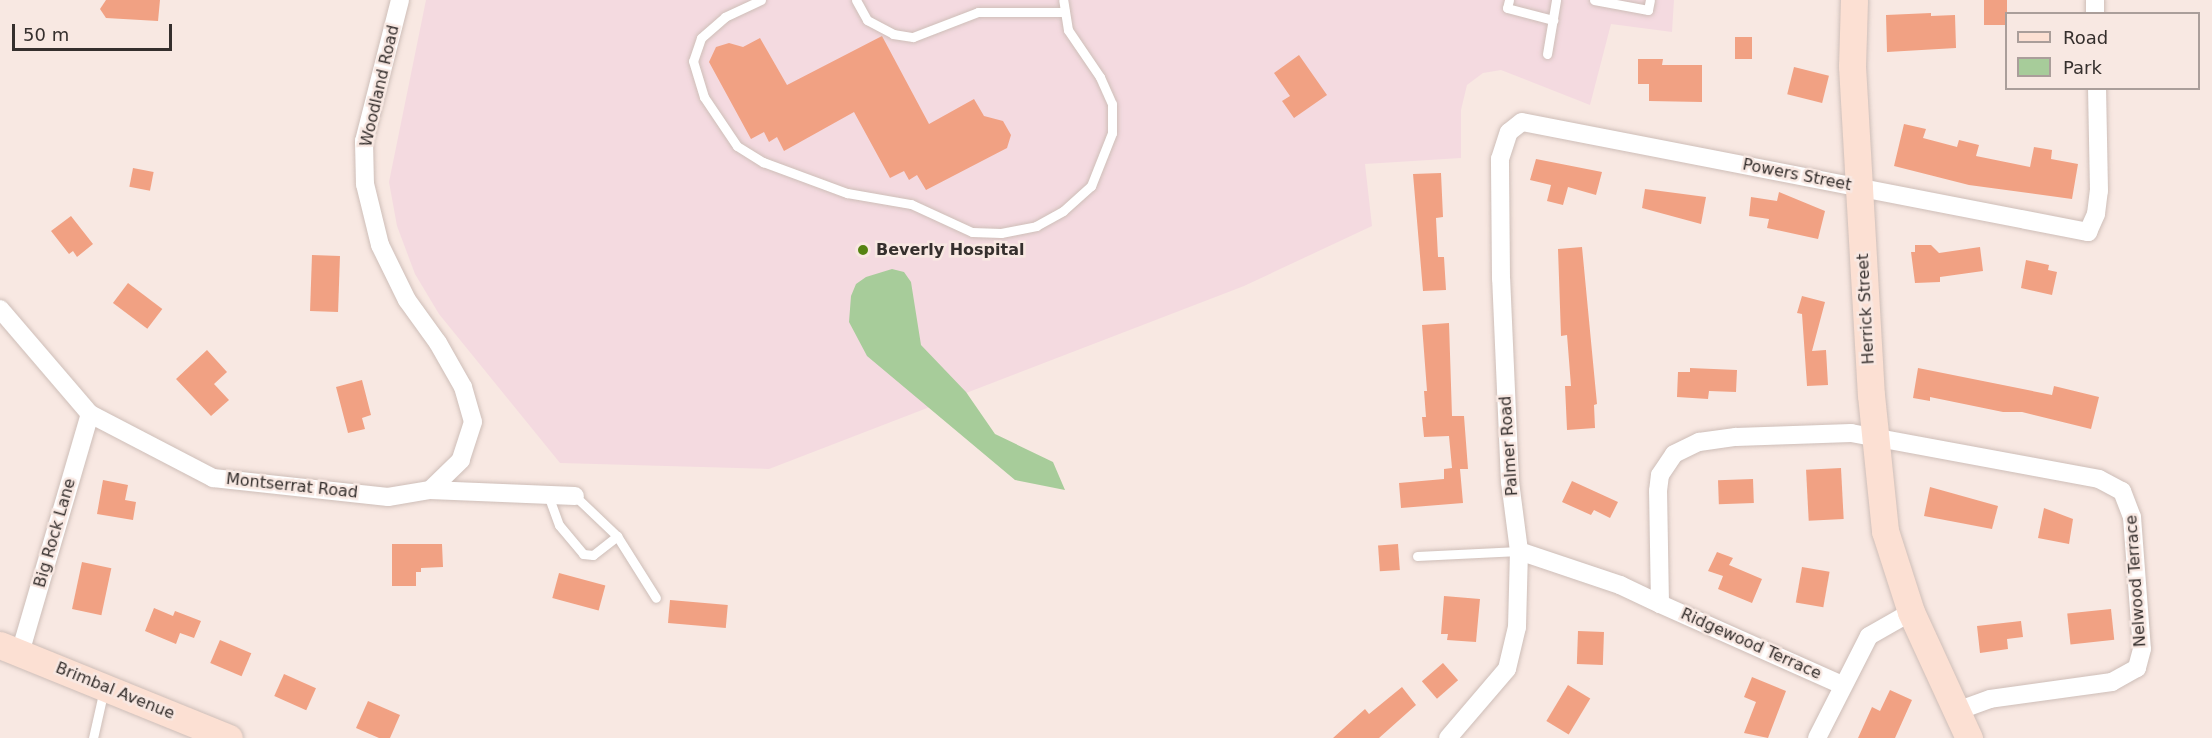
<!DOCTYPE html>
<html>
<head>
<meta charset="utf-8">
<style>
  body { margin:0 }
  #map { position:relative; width:2212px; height:738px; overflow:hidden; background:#f8e8e2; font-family:"DejaVu Sans",sans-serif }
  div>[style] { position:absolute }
  .medical>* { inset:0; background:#f4dae0 }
  .green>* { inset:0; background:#a7cc9a }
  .building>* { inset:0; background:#f1a183; transform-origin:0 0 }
  .roads { filter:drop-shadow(0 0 2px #cebeb8) drop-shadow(0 0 2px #cebeb8) }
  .lane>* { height:9px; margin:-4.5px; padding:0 4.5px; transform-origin:4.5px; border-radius:4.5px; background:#fff }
  .street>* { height:18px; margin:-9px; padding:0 9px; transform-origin:9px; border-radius:9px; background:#fff }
  .secondary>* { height:27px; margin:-13.5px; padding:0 13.5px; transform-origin:13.5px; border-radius:13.5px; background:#fce0d3 }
  .dots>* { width:16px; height:16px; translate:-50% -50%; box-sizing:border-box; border:3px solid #f8e8e2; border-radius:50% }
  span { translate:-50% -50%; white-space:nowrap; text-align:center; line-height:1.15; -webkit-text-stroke:5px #f8e8e2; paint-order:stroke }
  .street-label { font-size:16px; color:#352f2d }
  .poi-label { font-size:16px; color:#352f2d; font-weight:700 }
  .left { translate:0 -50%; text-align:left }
  .legend { position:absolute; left:2005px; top:12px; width:195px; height:78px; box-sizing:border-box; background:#f8e8e2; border:2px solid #aa9e9a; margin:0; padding:8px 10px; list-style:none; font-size:18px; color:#352f2d }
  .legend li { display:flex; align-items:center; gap:12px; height:30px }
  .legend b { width:30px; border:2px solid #aa9e9a }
  .scale { position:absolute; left:12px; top:24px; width:160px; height:27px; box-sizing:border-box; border:3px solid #352f2d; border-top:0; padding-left:8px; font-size:18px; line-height:21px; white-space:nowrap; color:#352f2d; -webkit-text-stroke:4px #f8e8e2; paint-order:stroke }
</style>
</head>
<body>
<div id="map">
  <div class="medical">
    <div style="clip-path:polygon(426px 0,1674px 0,1672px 32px,1611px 24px,1590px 105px,1501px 70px,1483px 73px,1467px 85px,1461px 110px,1461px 158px,1365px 164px,1372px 226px,1244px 286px,769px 469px,560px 463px,439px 314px,415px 274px,397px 226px,389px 182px)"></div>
  </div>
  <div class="green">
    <div style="clip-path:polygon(892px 269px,904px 272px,911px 282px,921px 345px,966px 392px,995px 434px,1053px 462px,1065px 490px,1015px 480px,867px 356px,849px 322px,851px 296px,856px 284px,866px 277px)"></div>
  </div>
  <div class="building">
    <div style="clip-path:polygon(106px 0,160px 0,158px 21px,106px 18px,100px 9px)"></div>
    <div style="left:1984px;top:0;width:23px;height:25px"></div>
    <div style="clip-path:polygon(1931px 13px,1931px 16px,1955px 15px,1956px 48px,1887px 52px,1886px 15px)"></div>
    <div style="clip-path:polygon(882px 36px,929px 124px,974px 99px,984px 116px,1003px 121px,1011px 135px,1007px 148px,926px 190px,917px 175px,909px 180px,904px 171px,890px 178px,854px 112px,784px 151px,777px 137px,769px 142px,764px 132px,751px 139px,709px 62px,716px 47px,729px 43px,743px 47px,760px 38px,787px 85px)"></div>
    <div style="left:1735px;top:37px;width:17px;height:22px"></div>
    <div style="clip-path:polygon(1299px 55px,1327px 95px,1294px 118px,1282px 101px,1290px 96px,1274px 73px)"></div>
    <div style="clip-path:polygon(1638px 59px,1663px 59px,1662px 65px,1702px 65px,1702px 102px,1649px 101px,1649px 84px,1638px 84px)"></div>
    <div style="left:1794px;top:67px;width:36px;height:28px;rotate:14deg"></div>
    <div style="clip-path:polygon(1904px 124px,1926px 129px,1923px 138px,1957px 147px,1959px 140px,1979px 145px,1976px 156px,2030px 167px,2034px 147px,2052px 150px,2051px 159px,2078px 164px,2072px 199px,1969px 185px,1894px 166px)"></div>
    <div style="clip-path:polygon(1536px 159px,1602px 172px,1596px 195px,1568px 187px,1563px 205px,1547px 201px,1551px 185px,1530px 180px)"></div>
    <div style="left:133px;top:168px;width:21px;height:19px;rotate:11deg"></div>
    <div style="clip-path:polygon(1441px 173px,1443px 217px,1436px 218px,1438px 257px,1444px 257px,1446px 290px,1423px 291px,1413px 174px)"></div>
    <div style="clip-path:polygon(1645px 189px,1706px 197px,1701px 224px,1642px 208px)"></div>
    <div style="clip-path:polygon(1779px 192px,1825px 211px,1818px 239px,1767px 228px,1769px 219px,1749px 216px,1751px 197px,1777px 201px)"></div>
    <div style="clip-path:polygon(71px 216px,93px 244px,77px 257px,73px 251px,69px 254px,51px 231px)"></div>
    <div style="clip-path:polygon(1915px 245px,1931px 245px,1939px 253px,1980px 247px,1983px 271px,1940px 277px,1940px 282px,1915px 283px,1911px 252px,1915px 252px)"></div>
    <div style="clip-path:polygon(1582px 247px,1597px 404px,1594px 405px,1595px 428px,1567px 430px,1565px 386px,1571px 386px,1567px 335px,1561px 336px,1558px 249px)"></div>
    <div style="left:312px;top:255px;width:28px;height:56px;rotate:2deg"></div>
    <div style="clip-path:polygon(2026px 260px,2049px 265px,2048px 270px,2057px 272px,2052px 295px,2021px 288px)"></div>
    <div style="left:128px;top:283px;width:43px;height:25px;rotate:37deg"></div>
    <div style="clip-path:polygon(1802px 296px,1825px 302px,1812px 351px,1826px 350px,1828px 385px,1807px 386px,1802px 314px,1797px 313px)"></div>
    <div style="clip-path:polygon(1449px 323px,1452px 416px,1464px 416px,1468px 469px,1460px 469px,1463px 503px,1401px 508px,1399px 483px,1444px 479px,1444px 469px,1452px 468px,1449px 436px,1424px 437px,1422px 417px,1426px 417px,1424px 391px,1427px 391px,1422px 325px)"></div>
    <div style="clip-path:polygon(207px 350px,227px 372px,214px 384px,229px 400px,211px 416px,176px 379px)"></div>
    <div style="clip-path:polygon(1690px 368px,1737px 370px,1736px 392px,1709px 391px,1708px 399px,1677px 397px,1678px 372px,1690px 372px)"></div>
    <div style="clip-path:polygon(1918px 368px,2052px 395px,2054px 386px,2099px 397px,2091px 429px,2022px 412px,2003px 412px,1930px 397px,1930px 401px,1913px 398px)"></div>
    <div style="clip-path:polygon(362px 380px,371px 415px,362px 418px,365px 429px,348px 433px,336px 387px)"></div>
    <div style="left:1841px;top:468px;width:51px;height:35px;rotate:87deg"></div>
    <div style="left:1753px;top:479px;width:24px;height:35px;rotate:88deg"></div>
    <div style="clip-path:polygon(103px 480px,128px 485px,125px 500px,136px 502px,133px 520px,97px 514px)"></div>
    <div style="clip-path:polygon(1572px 481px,1618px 502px,1610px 518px,1594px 510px,1591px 515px,1562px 502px)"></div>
    <div style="clip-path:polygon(1930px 487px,1998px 506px,1992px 529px,1924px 516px)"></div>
    <div style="clip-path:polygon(2044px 508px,2073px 519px,2069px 544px,2038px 538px)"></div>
    <div style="clip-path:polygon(392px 544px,442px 544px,443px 567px,421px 568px,421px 572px,416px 572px,416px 586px,392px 586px)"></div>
    <div style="left:1398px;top:544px;width:26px;height:20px;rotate:86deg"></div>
    <div style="clip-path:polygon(1717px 552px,1733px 558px,1729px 565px,1762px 579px,1752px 603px,1718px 589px,1723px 576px,1708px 571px)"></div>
    <div style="left:82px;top:562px;width:30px;height:48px;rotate:12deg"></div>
    <div style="left:1802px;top:567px;width:28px;height:36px;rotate:10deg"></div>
    <div style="left:559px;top:573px;width:48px;height:26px;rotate:15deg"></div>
    <div style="clip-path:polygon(1444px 596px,1480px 599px,1476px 642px,1447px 640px,1448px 634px,1441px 634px)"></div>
    <div style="left:670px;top:600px;width:58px;height:23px;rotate:5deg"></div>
    <div style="clip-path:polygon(154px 608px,173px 616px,175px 611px,201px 621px,194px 638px,180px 633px,176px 644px,145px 631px)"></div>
    <div style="left:2111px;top:609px;width:31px;height:44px;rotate:84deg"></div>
    <div style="clip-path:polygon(2021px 621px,2023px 637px,2007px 639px,2008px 649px,1980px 653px,1977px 626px)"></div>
    <div style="left:1578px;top:631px;width:26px;height:33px;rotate:2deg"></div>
    <div style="left:220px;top:640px;width:34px;height:25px;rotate:23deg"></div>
    <div style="left:1443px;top:663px;width:23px;height:28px;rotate:49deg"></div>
    <div style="left:284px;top:674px;width:35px;height:24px;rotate:24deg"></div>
    <div style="clip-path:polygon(1752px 677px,1786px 691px,1768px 738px,1744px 733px,1756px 702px,1744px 697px)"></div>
    <div style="left:1568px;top:685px;width:26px;height:42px;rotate:31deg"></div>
    <div style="clip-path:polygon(1402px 687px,1416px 705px,1379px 738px,1333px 738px,1365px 709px,1369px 714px)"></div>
    <div style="clip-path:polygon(1890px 690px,1912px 700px,1895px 738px,1858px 738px,1872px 707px,1880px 711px)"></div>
    <div style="clip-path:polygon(368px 701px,400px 715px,390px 738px,379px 738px,356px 728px)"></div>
  </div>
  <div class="roads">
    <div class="lane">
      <div style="left:761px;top:0;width:40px;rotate:155deg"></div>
      <div style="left:725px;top:17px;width:32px;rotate:139deg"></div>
      <div style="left:701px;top:38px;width:24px;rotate:109deg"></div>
      <div style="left:693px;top:61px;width:38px;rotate:73deg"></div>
      <div style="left:704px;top:97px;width:59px;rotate:56deg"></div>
      <div style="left:737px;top:146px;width:31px;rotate:32deg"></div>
      <div style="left:763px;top:162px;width:90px;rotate:20.3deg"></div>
      <div style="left:847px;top:193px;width:65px;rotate:9.8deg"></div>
      <div style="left:911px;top:204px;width:67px;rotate:24.7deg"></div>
      <div style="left:972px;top:232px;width:29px;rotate:2deg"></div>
      <div style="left:1001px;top:233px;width:36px;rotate:-11deg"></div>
      <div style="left:1036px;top:226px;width:31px;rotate:-29deg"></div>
      <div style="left:1063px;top:211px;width:38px;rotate:-42deg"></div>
      <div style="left:1091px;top:186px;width:57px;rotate:-68.4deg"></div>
      <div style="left:1112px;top:133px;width:29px;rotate:-90deg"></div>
      <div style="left:1112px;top:104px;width:30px;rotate:-114deg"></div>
      <div style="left:1100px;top:77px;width:57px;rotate:-124.2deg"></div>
      <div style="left:1068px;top:30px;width:30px;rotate:-99deg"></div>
      <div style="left:856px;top:0;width:23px;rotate:61deg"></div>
      <div style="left:867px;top:20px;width:30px;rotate:28deg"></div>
      <div style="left:893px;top:34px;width:20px;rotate:9deg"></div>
      <div style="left:913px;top:37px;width:70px;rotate:-21deg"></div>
      <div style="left:978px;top:12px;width:87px"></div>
      <div style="left:1509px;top:0;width:8px;rotate:104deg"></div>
      <div style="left:1507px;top:8px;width:48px;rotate:14.6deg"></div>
      <div style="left:1594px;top:0;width:55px;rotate:10.5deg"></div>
      <div style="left:1648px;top:10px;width:10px;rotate:-79deg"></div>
      <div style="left:1547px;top:54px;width:55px;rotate:-80.5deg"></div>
      <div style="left:548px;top:495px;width:32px;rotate:70deg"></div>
      <div style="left:559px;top:525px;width:38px;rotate:50deg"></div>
      <div style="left:583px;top:554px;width:10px;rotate:6deg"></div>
      <div style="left:593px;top:555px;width:31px;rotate:-38deg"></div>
      <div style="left:575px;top:496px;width:58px;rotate:43.6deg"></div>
      <div style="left:617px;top:536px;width:73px;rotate:57.8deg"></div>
      <div style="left:1417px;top:556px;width:102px;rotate:-2.8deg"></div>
      <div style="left:93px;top:738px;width:50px;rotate:-77.3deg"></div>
    </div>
    <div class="street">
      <div style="left:400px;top:0;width:146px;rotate:104.3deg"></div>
      <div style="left:364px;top:141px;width:43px;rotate:88.7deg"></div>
      <div style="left:365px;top:184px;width:63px;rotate:76.2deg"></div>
      <div style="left:380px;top:245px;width:61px;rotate:63.9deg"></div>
      <div style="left:407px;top:300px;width:53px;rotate:54.2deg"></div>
      <div style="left:438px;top:343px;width:51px;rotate:60.4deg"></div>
      <div style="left:463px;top:387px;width:36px;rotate:74deg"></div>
      <div style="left:473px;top:422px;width:40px;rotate:108deg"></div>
      <div style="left:461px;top:460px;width:43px;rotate:135.9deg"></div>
      <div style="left:2095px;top:0;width:14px;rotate:90deg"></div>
      <div style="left:0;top:309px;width:138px;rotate:49.4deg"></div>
      <div style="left:90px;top:414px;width:139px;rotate:27.5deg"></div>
      <div style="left:213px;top:478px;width:176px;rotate:6.2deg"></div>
      <div style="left:388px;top:497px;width:43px;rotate:-9.5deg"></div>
      <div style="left:430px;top:490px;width:145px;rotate:2.4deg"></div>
      <div style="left:1519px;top:551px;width:107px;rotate:18.6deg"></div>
      <div style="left:1620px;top:585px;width:44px;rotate:25.4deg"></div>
      <div style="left:20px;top:653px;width:249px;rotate:-73.7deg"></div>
      <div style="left:1842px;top:685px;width:199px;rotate:-156deg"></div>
      <div style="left:1660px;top:604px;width:113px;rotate:-91deg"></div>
      <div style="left:1658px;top:491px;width:16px;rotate:-83deg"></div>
      <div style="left:1660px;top:475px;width:25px;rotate:-56deg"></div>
      <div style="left:1674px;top:454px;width:28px;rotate:-26deg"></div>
      <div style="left:1699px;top:442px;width:37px;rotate:-8deg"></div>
      <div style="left:1736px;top:437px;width:115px;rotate:-2deg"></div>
      <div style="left:1851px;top:433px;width:252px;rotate:10.5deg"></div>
      <div style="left:2099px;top:479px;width:26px;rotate:28deg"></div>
      <div style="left:2122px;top:491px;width:28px;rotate:69deg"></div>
      <div style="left:2132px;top:517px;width:132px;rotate:85.7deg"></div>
      <div style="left:2142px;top:649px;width:20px;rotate:105deg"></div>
      <div style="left:2137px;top:668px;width:29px;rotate:151deg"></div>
      <div style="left:2112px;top:682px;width:123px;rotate:172.1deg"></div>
      <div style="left:1990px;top:699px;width:33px;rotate:160deg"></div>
      <div style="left:1448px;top:738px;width:91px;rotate:-49.5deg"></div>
      <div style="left:1507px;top:669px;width:43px;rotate:-76.6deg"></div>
      <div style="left:1517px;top:627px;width:76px;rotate:-88.5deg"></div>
      <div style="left:1519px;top:551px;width:70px;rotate:-97.4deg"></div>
      <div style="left:1510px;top:482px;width:203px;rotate:-92.5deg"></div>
      <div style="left:1501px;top:279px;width:120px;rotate:-90.5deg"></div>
      <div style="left:1500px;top:159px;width:28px;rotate:-72deg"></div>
      <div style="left:1509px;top:132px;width:16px;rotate:-38deg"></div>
      <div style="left:1522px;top:122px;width:577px;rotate:11deg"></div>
      <div style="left:2088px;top:232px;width:20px;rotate:-66deg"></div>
      <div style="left:2096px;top:214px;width:23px;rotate:-83deg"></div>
      <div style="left:2099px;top:191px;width:103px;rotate:-91.1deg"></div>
      <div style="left:1817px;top:738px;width:114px;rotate:-63deg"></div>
      <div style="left:1869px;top:636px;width:48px;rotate:-29.7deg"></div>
    </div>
    <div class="secondary">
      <div style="left:1854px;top:0;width:66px;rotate:91.7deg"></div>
      <div style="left:1852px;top:66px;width:122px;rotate:86.7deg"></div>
      <div style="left:1859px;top:188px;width:207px;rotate:86.7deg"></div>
      <div style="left:1871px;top:395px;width:137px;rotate:84.1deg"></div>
      <div style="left:1885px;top:531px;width:85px;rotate:72.2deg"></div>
      <div style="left:1911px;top:612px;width:139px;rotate:65.3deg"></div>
      <div style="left:0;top:645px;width:247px;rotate:22.1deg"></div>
    </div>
  </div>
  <div class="dots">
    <div style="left:863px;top:250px;background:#558311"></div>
  </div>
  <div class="street-label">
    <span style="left:380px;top:86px;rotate:-77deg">Woodland Road</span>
    <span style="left:1797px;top:175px;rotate:11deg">Powers Street</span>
    <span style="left:1866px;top:309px;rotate:-93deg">Herrick Street</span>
    <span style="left:1509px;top:446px;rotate:-94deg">Palmer Road</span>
    <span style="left:292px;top:486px;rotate:6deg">Montserrat Road</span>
    <span style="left:55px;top:533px;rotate:-74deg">Big Rock Lane</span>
    <span style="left:2136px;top:581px;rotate:-94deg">Nelwood Terrace</span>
    <span style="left:1751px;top:644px;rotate:24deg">Ridgewood Terrace</span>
    <span style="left:115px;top:691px;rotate:22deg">Brimbal Avenue</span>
  </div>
  <div class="poi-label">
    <span class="left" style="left:876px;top:250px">Beverly Hospital</span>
  </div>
  <ul class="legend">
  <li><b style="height:8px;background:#fce0d3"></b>Road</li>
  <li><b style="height:16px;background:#a7cc9a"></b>Park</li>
  </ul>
  <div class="scale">50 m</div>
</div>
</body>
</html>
